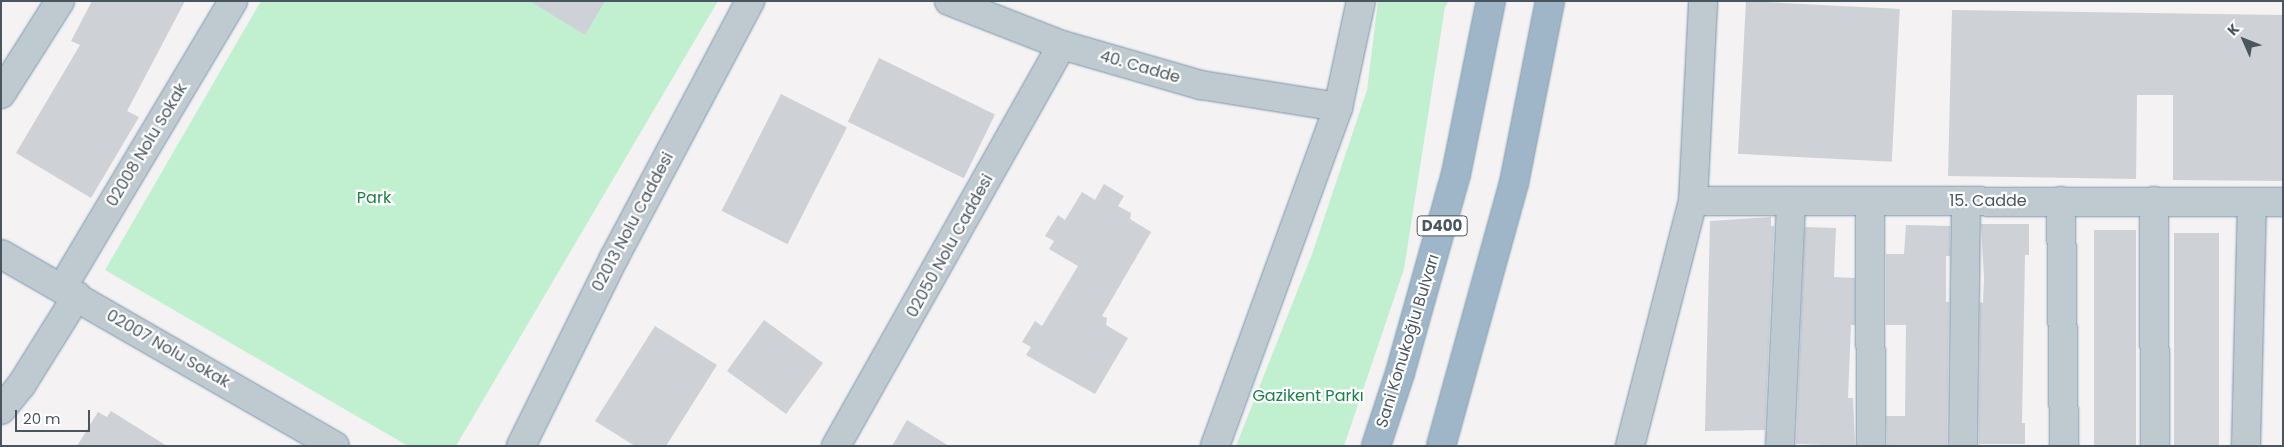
<!DOCTYPE html>
<html>
<head>
<meta charset="utf-8">
<style>
  body { margin:0 }
  #map { position:relative; width:2284px; height:447px; overflow:hidden; background:#f4f2f2; font-family:Poppins,sans-serif }
  div>[style] { position:absolute }
  .green>* { inset:0; background:#c1f0d0 }
  .building>* { inset:0; background:#ced1d6; transform-origin:0 0 }
  .roads { filter:drop-shadow(0 0 1px #7593ab) drop-shadow(0 0 1px #7593ab) }
  .minor>* { height:28px; margin:-14px; padding:0 14px; transform-origin:14px; border-radius:14px; background:#bfcad0 }
  .tertiary>* { height:28px; margin:-14px; padding:0 14px; transform-origin:14px; border-radius:14px; background:#bfcad0 }
  .trunk>* { height:28px; margin:-14px; padding:0 14px; transform-origin:14px; border-radius:14px; background:#9eb6c8 }
  span { translate:-50% -50%; white-space:nowrap; text-align:center; line-height:1.15; -webkit-text-stroke:4.5px #fff; paint-order:stroke }
  .shield-label span { padding:1px 4px; background:#fff; border:1px solid; border-radius:4px; -webkit-text-stroke-width:0 }
  .shield-label { font-size:15px; color:#49565f; font-weight:700 }
  .street-label { font-size:16px; color:#49565f }
  .park-label { font-size:16px; color:#188246 }
  .frame { position:absolute; inset:0; border:2px solid #49565f; pointer-events:none }
  .north { position:absolute; left:2219px; top:15px; width:50px; height:50px; -webkit-text-stroke:4px #fff; paint-order:stroke; rotate:314deg; font-size:14px; font-weight:700; line-height:20px; text-align:center; color:#49565f }
  .north::after { content:''; display:block; margin:auto; width:18px; height:22px; background:#49565f; clip-path:polygon(50% 0,100% 100%,50% 72%,0 100%) }
  .scale { position:absolute; left:15px; top:410px; width:75px; height:22px; box-sizing:border-box; border:2px solid #49565f; border-top:0; padding-left:6px; font-size:15px; line-height:18px; white-space:nowrap; color:#49565f; -webkit-text-stroke:4px #fff; paint-order:stroke }
</style>
</head>
<body>
<div id="map">
  <div class="green">
    <div style="clip-path:polygon(261px 1px,718px 1px,456px 446px,408px 446px,105px 270px)"></div>
    <div style="clip-path:polygon(1378px 1px,1449px 1px,1445px 7px,1404px 269px,1344px 446px,1236px 446px,1312px 254px,1367px 90px)"></div>
  </div>
  <div class="building">
    <div style="clip-path:polygon(92px 1px,185px 1px,127px 111px,139px 117px,91px 198px,16px 153px,80px 45px,71px 41px)"></div>
    <div style="clip-path:polygon(530px 1px,605px 1px,585px 35px)"></div>
    <div style="left:1746px;top:1px;width:154px;height:153px;rotate:3deg"></div>
    <div style="clip-path:polygon(1952px 10px,2283px 15px,2283px 181px,2173px 180px,2173px 95px,2137px 95px,2136px 179px,1948px 176px)"></div>
    <div style="left:879px;top:58px;width:129px;height:71px;rotate:26deg"></div>
    <div style="left:781px;top:94px;width:74px;height:131px;rotate:27deg"></div>
    <div style="clip-path:polygon(1104px 184px,1124px 196px,1118px 206px,1131px 213px,1130px 219px,1151px 232px,1102px 316px,1107px 318px,1106px 325px,1128px 338px,1095px 394px,1026px 355px,1031px 347px,1022px 342px,1035px 321px,1042px 326px,1078px 266px,1049px 249px,1054px 241px,1045px 236px,1058px 215px,1065px 220px,1082px 192px,1095px 200px)"></div>
    <div style="clip-path:polygon(1771px 217px,1771px 226px,1774px 226px,1765px 430px,1705px 431px,1710px 221px)"></div>
    <div style="clip-path:polygon(1981px 224px,2029px 224px,2029px 255px,2025px 255px,2022px 423px,2025px 423px,2025px 444px,1979px 444px,1980px 302px,1983px 303px,1984px 278px)"></div>
    <div style="clip-path:polygon(1906px 225px,1950px 226px,1950px 256px,1946px 256px,1946px 302px,1949px 302px,1947px 446px,1887px 446px,1886px 416px,1905px 416px,1906px 325px,1886px 325px,1886px 254px,1904px 254px)"></div>
    <div style="clip-path:polygon(1805px 227px,1836px 228px,1834px 277px,1855px 278px,1855px 325px,1851px 325px,1848px 398px,1853px 398px,1855px 446px,1796px 444px)"></div>
    <div style="left:2094px;top:230px;width:42px;height:216px"></div>
    <div style="left:2174px;top:233px;width:45px;height:213px"></div>
    <div style="left:764px;top:320px;width:73px;height:63px;rotate:36deg"></div>
    <div style="clip-path:polygon(655px 326px,717px 365px,666px 446px,635px 446px,595px 421px)"></div>
    <div style="clip-path:polygon(111px 411px,167px 446px,77px 446px,98px 412px,107px 417px)"></div>
    <div style="clip-path:polygon(907px 420px,949px 446px,892px 446px)"></div>
  </div>
  <div class="roads">
    <div class="minor">
      <div style="left:1693px;top:201px;width:590px;rotate:0.1deg"></div>
      <div style="left:1870px;top:201px;width:245px;rotate:89.8deg"></div>
      <div style="left:2061px;top:201px;width:245px;rotate:89.3deg"></div>
      <div style="left:2154px;top:201px;width:245px;rotate:89.8deg"></div>
      <div style="left:1px;top:254px;width:385px;rotate:29.9deg"></div>
      <div style="left:62px;top:288px;width:334px;rotate:-59.2deg"></div>
      <div style="left:1px;top:410px;width:33px;rotate:-51deg"></div>
      <div style="left:22px;top:384px;width:104px;rotate:-58deg"></div>
      <div style="left:521px;top:446px;width:210px;rotate:-63.7deg"></div>
      <div style="left:614px;top:258px;width:291px;rotate:-62.1deg"></div>
      <div style="left:836px;top:446px;width:460px;rotate:-60.6deg"></div>
      <div style="left:1630px;top:446px;width:253px;rotate:-75.6deg"></div>
      <div style="left:1693px;top:201px;width:200px;rotate:-87.1deg"></div>
      <div style="left:1780px;top:446px;width:245px;rotate:-87.4deg"></div>
      <div style="left:1963px;top:446px;width:245px;rotate:-89.3deg"></div>
      <div style="left:2246px;top:446px;width:244px;rotate:-88.6deg"></div>
    </div>
    <div class="tertiary">
      <div style="left:949px;top:1px;width:121px;rotate:21.3deg"></div>
      <div style="left:1062px;top:45px;width:145px;rotate:16.1deg"></div>
      <div style="left:1201px;top:85px;width:139px;rotate:9.1deg"></div>
      <div style="left:1px;top:94px;width:110px;rotate:-57.6deg"></div>
      <div style="left:1215px;top:446px;width:360px;rotate:-70deg"></div>
      <div style="left:1338px;top:108px;width:109px;rotate:-77.9deg"></div>
    </div>
    <div class="trunk">
      <div style="left:1376px;top:446px;width:77px;rotate:-71.8deg"></div>
      <div style="left:1400px;top:373px;width:207px;rotate:-74.3deg"></div>
      <div style="left:1456px;top:174px;width:177px;rotate:-78.6deg"></div>
      <div style="left:1441px;top:446px;width:273px;rotate:-74.5deg"></div>
      <div style="left:1514px;top:183px;width:186px;rotate:-78.8deg"></div>
    </div>
  </div>
  <div class="shield-label">
    <span style="left:1442px;top:226px">D400</span>
  </div>
  <div class="street-label">
    <span style="left:1140px;top:67px;rotate:16deg">40. Cadde</span>
    <span style="left:147px;top:145px;rotate:-59deg">02008 Nolu Sokak</span>
    <span style="left:1988px;top:201px">15. Cadde</span>
    <span style="left:633px;top:222px;rotate:-62deg">02013 Nolu Caddesi</span>
    <span style="left:950px;top:246px;rotate:-61deg">02050 Nolu Caddesi</span>
    <span style="left:1408px;top:341px;rotate:-73deg">Sani Konukoğlu Bulvarı</span>
    <span style="left:168px;top:349px;rotate:30deg">02007 Nolu Sokak</span>
  </div>
  <div class="park-label">
    <span style="left:374px;top:198px">Park</span>
    <span style="left:1308px;top:396px">Gazikent Parkı</span>
  </div>
  <div class="frame"></div>
  <div class="north">K</div>
  <div class="scale">20 m</div>
</div>
</body>
</html>
